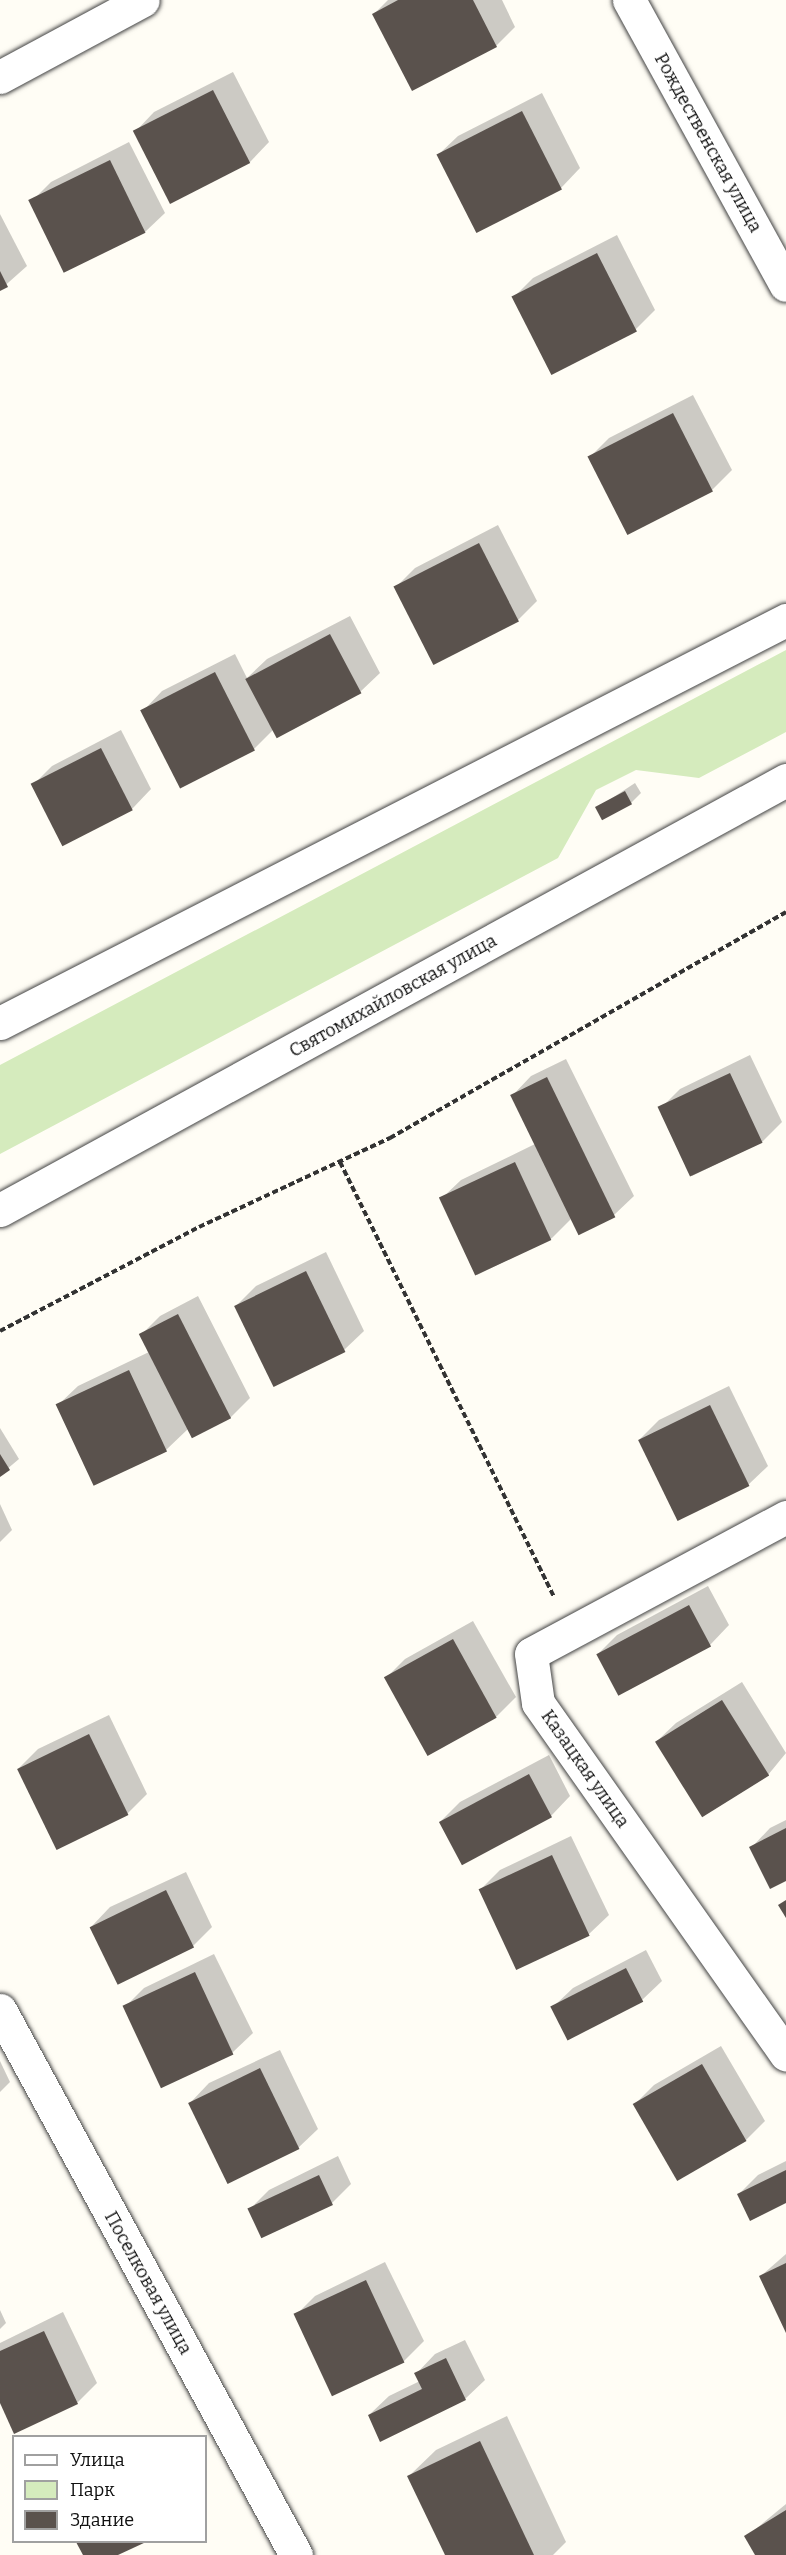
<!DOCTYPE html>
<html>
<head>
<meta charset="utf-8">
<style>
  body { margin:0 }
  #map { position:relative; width:786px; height:2555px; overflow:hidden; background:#fffdf5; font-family:Bitter,serif }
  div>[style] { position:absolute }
  .green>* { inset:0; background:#d5ebbd }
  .shadow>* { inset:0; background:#0003 }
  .building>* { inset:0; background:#5a524d; transform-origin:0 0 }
  .path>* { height:4px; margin-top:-2px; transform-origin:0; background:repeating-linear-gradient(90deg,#333 0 6px,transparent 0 9px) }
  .roads { filter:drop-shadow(0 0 2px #444) drop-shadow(0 0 2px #444) }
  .minor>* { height:33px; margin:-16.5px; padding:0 16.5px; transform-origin:16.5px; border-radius:16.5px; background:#fff }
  span { translate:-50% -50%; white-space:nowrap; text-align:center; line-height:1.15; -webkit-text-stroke:6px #fff; paint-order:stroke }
  .street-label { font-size:18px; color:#111 }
  .legend { position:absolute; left:12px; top:2435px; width:195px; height:108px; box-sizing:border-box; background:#fff; border:2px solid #a0a0a0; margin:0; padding:8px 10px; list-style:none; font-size:18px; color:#111 }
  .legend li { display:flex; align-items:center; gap:12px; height:30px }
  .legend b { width:30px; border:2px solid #a0a0a0 }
</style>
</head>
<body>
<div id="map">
  <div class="green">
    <div style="clip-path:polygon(786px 650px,786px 732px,699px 778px,636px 770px,596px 790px,558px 858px,0 1154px,0 1065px)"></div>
  </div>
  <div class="shadow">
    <div style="clip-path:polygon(388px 0,502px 0,515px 27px,496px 46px,374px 14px)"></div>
    <div style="clip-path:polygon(233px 72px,269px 142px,250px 162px,135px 132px,154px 112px)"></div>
    <div style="clip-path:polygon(542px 93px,580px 168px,561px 188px,438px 155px,458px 136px)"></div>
    <div style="clip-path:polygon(129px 142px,165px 213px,145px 232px,31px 202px,51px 182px)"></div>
    <div style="clip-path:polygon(0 214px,27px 266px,0 290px)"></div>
    <div style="clip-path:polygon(617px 235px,655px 310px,636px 329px,514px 297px,533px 278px)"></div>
    <div style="clip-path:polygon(693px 395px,732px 470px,712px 490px,629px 533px,590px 457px,609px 438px)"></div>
    <div style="clip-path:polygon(498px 525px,537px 601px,518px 620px,395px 588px,415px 568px)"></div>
    <div style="clip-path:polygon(350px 616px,380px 673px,360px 692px,274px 729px,254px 749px,143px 711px,162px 691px,235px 654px,247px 678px,267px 659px)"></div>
    <div style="clip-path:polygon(121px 730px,151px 789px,132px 809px,33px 785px,52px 766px)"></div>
    <div style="clip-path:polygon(635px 783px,641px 793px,631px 803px,597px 808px)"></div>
    <div style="clip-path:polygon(750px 1055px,782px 1122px,762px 1142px,692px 1176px,660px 1109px,680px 1089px)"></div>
    <div style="clip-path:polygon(566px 1059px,634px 1196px,614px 1215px,579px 1233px,572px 1218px,552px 1238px,477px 1275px,441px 1199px,461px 1180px,535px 1144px,512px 1096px,531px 1076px)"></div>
    <div style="clip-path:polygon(326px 1252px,364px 1331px,344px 1350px,274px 1385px,236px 1306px,256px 1286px)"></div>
    <div style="clip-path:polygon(198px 1296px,250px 1398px,231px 1417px,192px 1437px,188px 1429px,166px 1450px,96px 1484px,58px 1405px,78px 1386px,149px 1352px,141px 1335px,160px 1316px)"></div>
    <div style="clip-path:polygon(729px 1386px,768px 1466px,748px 1485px,640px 1439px,659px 1420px)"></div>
    <div style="clip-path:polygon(0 1428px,19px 1459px,0 1475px)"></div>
    <div style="clip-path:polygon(0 1504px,12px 1530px,0 1542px)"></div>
    <div style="clip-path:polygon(708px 1586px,729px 1625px,710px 1645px,598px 1654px,617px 1635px)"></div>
    <div style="clip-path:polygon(473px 1621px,516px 1697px,496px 1717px,428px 1755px,386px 1678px,405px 1659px)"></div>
    <div style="clip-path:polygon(742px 1682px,786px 1753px,768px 1775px,656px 1742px,676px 1723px)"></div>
    <div style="clip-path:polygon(109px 1715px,147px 1794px,127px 1814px,19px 1768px,38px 1749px)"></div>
    <div style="clip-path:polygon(549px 1755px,570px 1796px,551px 1816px,440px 1822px,460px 1802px)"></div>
    <div style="clip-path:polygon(786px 1820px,786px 1879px,751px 1848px,770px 1828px)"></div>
    <div style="clip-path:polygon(571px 1836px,609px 1915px,589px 1934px,518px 1968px,480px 1890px,500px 1870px)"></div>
    <div style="clip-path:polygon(186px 1872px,212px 1927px,193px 1946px,91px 1927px,110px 1907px)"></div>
    <div style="clip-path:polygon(646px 1950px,662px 1981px,642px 2000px,569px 2038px,553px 2007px,573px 1988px)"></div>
    <div style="clip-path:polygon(214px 1954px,253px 2033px,233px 2052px,162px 2086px,125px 2007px,144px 1988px)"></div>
    <div style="clip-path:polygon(721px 2046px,765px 2121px,746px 2140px,634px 2105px,654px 2085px)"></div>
    <div style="clip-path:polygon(280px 2050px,318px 2129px,298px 2148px,190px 2103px,209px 2083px)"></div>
    <div style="clip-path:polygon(0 2061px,10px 2082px,0 2092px)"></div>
    <div style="clip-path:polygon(338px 2156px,351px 2184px,332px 2203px,250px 2209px,269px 2190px)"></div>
    <div style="clip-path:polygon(786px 2161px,786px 2201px,739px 2194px,758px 2175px)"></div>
    <div style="clip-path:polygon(786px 2254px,786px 2330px,761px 2276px)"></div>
    <div style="clip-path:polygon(385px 2262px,424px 2341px,404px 2361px,296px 2315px,315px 2296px)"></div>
    <div style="clip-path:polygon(0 2310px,6px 2323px,0 2329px)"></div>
    <div style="clip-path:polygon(63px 2312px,97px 2383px,78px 2402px,15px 2432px,0 2400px,0 2343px)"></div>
    <div style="clip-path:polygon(465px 2340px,485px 2380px,465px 2399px,369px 2415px,389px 2396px,420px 2381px,416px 2374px,435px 2354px)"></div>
    <div style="clip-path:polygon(507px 2416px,566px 2542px,553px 2555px,447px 2555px,409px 2476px,436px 2450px)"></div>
    <div style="clip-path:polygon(786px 2504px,786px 2555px,757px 2555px,746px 2537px)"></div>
    <div style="clip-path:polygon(78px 2542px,143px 2542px,114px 2555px,84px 2555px)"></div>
  </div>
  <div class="building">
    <div style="clip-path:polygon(398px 0,473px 0,497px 47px,412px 91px,372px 14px)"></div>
    <div style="left:213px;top:90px;width:82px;height:90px;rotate:63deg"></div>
    <div style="left:522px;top:111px;width:88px;height:96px;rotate:63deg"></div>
    <div style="left:110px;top:160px;width:81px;height:91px;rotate:64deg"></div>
    <div style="left:597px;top:253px;width:88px;height:96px;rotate:63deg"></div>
    <div style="clip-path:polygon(0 271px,8px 287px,0 291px)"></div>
    <div style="left:673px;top:413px;width:88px;height:96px;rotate:63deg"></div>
    <div style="left:479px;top:543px;width:88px;height:96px;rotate:63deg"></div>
    <div style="left:330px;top:634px;width:67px;height:96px;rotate:62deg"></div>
    <div style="left:215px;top:672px;width:88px;height:84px;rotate:63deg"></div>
    <div style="left:101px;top:748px;width:70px;height:79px;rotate:63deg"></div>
    <div style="left:625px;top:791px;width:15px;height:34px;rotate:62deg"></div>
    <div style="left:730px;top:1073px;width:77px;height:80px;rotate:65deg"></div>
    <div style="left:547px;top:1077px;width:156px;height:41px;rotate:64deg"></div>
    <div style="left:515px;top:1162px;width:86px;height:84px;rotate:65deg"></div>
    <div style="left:306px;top:1271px;width:90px;height:80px;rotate:64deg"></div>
    <div style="left:178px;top:1314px;width:117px;height:44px;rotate:63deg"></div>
    <div style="left:129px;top:1370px;width:90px;height:81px;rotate:65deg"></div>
    <div style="left:710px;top:1405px;width:90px;height:80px;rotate:64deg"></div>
    <div style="clip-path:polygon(0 1454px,10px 1470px,0 1477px)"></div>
    <div style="left:689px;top:1605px;width:47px;height:105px;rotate:62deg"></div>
    <div style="left:453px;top:1639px;width:90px;height:79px;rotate:61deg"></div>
    <div style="left:722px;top:1700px;width:89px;height:79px;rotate:58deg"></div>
    <div style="left:89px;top:1734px;width:90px;height:80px;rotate:64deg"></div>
    <div style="left:529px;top:1774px;width:49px;height:102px;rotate:62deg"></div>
    <div style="clip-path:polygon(786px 1828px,786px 1881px,770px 1889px,749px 1847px)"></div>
    <div style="left:552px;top:1855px;width:89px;height:81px;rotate:65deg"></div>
    <div style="left:166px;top:1890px;width:64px;height:85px;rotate:64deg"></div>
    <div style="clip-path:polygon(786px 1900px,786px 1918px,778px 1905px)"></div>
    <div style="left:626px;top:1968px;width:38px;height:85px;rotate:63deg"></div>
    <div style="left:195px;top:1972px;width:91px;height:80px;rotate:65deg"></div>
    <div style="left:702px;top:2064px;width:89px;height:80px;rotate:60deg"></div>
    <div style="left:260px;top:2068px;width:90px;height:80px;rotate:64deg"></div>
    <div style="clip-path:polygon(786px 2170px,786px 2203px,750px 2221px,737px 2194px)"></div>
    <div style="left:319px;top:2175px;width:33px;height:79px;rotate:65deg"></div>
    <div style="clip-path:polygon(786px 2263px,786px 2333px,759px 2276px)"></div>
    <div style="left:366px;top:2280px;width:91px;height:80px;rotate:65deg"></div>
    <div style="clip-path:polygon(44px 2331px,78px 2404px,14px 2434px,0 2403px,0 2351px)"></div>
    <div style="clip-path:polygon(446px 2358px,466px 2400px,380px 2442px,368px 2415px,422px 2389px,414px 2373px)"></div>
    <div style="clip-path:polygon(480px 2441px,534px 2555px,445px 2555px,407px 2476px)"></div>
    <div style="clip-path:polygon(786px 2510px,786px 2555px,755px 2555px,744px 2536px)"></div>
    <div style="clip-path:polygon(76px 2542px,146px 2542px,118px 2555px,83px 2555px)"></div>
  </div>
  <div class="path">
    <div style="left:340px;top:1162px;width:485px;rotate:63.8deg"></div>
    <div style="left:0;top:1331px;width:225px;rotate:-27.6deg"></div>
    <div style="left:199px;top:1227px;width:211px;rotate:-25deg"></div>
    <div style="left:390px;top:1138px;width:456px;rotate:-29.7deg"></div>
  </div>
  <div class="roads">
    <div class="minor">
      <div style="left:629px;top:0;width:325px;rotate:61.2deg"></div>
      <div style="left:0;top:77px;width:162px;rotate:-28.3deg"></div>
      <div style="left:0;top:1023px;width:883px;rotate:-27.15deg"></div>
      <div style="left:0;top:1210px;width:896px;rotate:-28.68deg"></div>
      <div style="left:786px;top:1517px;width:289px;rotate:151.8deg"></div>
      <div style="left:531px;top:1654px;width:49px;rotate:81.9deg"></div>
      <div style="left:538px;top:1703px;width:430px;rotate:54.8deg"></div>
      <div style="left:0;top:2010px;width:620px;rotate:61.49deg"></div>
    </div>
  </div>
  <div class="street-label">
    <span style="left:708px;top:143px;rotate:61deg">Рождественская улица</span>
    <span style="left:393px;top:996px;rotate:-29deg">Святомихайловская улица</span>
    <span style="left:585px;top:1769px;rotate:55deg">Казацкая улица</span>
    <span style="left:148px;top:2283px;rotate:61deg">Поселковая улица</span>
  </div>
  <ul class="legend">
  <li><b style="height:8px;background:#fff"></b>Улица</li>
  <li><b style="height:16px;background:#d5ebbd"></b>Парк</li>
  <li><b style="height:16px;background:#5a524d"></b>Здание</li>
  </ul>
</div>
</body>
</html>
